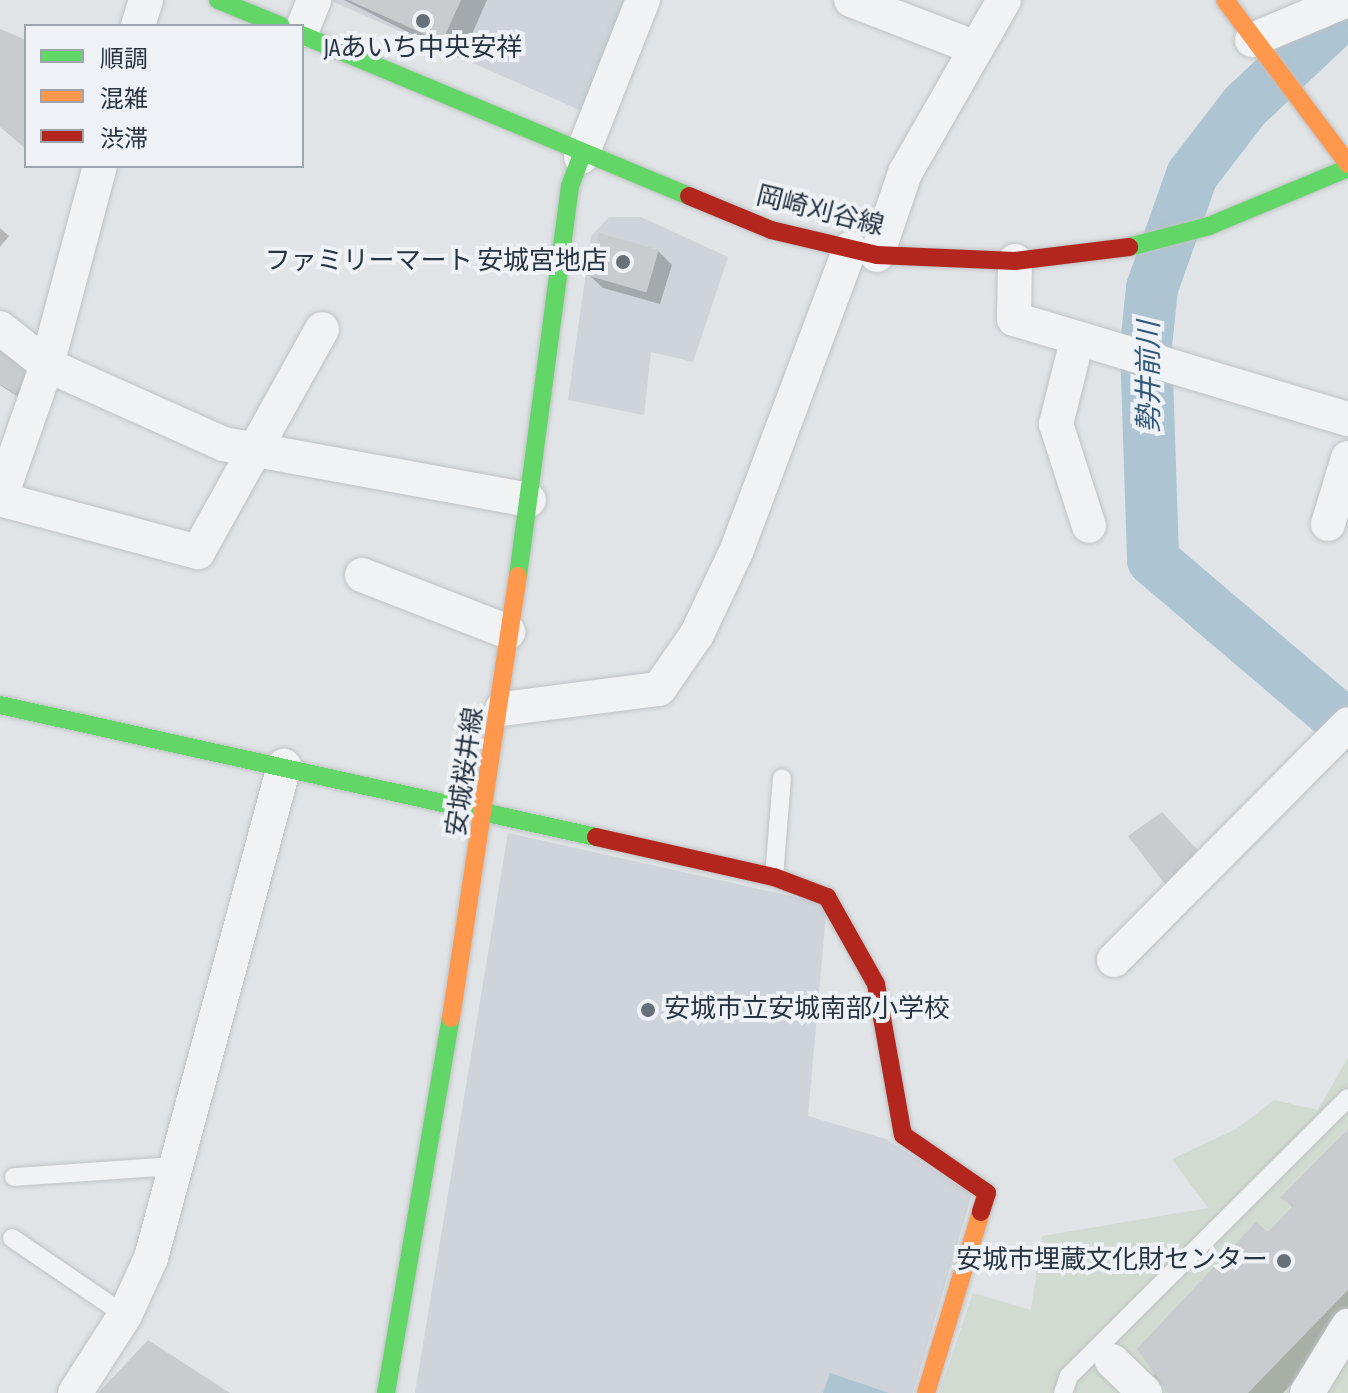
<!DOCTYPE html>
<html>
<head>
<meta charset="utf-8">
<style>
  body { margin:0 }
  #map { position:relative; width:1348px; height:1393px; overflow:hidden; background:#e1e4e6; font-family:"Sofia Sans Condensed","Noto Sans JP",sans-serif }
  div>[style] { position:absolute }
  .built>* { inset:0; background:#ced4da }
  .green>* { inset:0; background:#d2dbd1 }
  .water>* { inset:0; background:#adc4d3 }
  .shadow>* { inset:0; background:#0003 }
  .river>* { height:52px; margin:-26px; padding:0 26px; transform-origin:26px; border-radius:26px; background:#adc4d3 }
  .building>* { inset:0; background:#c9ccce; transform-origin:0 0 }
  .roads { filter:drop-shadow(0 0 2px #bfc2c4) drop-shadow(0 0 2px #bfc2c4) }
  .lane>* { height:18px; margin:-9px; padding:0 9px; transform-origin:9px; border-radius:9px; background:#f0f2f3 }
  .street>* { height:34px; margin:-17px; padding:0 17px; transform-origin:17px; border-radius:17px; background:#f0f2f3 }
  .fast>* { height:18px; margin:-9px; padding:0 9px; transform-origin:9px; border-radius:9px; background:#63d668 }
  .slow>* { height:18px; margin:-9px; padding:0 9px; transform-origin:9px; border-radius:9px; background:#ff974d }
  .jam>* { height:18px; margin:-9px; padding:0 9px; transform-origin:9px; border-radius:9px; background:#b3261e }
  .dots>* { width:22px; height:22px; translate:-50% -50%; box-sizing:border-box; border:4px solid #eef2f6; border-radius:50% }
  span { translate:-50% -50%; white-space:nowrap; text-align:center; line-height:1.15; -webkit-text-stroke:8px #eef2f6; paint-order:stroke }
  .poi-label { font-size:26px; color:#273340 }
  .right { translate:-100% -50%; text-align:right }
  .left { translate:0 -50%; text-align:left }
  .street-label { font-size:26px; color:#273340 }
  .water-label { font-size:28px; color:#2f5776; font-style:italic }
  .legend { position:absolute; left:24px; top:24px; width:280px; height:144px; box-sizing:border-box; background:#eef2f6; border:2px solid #9ea6ad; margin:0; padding:10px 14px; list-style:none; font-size:24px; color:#273340 }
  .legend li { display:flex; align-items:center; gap:16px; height:40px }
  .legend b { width:40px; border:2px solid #9ea6ad }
</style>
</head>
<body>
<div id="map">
  <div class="built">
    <div style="clip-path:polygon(329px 0,627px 0,584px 112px)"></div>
    <div style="clip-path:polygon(609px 217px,641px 217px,728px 257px,693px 362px,651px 352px,644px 415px,568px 400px,591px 236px)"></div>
    <div style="clip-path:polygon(508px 833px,827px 904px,808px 1116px,886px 1139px,972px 1194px,913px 1393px,415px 1393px)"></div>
  </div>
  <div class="green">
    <div style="clip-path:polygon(1348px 1057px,1348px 1393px,939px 1393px,973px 1293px,1031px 1310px,1042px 1236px,1208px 1208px,1172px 1159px,1238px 1128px,1274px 1100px,1318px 1110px)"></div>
  </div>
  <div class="water">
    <div style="clip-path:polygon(830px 1373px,889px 1393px,823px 1393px)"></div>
  </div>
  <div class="shadow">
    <div style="clip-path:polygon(344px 0,487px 0,461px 59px)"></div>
    <div style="clip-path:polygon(0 228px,9px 236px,0 247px)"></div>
    <div style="clip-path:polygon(658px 251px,672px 265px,660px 304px,603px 288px,589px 275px)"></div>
    <div style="clip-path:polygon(0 341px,34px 363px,24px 401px,0 385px)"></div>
    <div style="clip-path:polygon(1348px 1131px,1348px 1327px,1283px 1393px,1171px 1393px,1154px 1376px,1294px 1208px,1283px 1198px)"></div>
  </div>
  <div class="river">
    <div style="left:1348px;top:9px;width:141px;rotate:136.7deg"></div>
    <div style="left:1245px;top:106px;width:87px;rotate:127.5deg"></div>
    <div style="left:1192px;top:175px;width:120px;rotate:109.5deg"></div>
    <div style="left:1152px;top:288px;width:58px;rotate:95.9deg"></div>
    <div style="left:1146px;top:346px;width:214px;rotate:88.1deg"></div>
    <div style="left:1153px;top:560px;width:256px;rotate:40.4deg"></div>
  </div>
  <div class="building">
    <div style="clip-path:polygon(348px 0,461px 0,442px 42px)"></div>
    <div style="clip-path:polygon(0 29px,26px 40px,26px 149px,0 127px)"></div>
    <div style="left:599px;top:233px;width:62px;height:44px;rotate:16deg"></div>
    <div style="clip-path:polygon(0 339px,36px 362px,15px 394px,0 384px)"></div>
    <div style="clip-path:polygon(1162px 812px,1204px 857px,1167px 887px,1128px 836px)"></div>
    <div style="clip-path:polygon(1348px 1129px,1348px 1290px,1248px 1393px,1168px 1393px,1137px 1349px,1256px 1222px,1268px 1232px,1293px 1206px,1280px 1198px)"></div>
    <div style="clip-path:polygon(148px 1340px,230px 1393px,98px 1393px)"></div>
  </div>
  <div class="roads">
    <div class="lane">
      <div style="left:774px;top:877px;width:99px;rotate:-85.4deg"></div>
      <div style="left:14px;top:1177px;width:163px;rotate:-3.9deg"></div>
      <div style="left:12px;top:1238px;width:137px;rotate:34.3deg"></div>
      <div style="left:1063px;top:1393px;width:18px;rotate:-71deg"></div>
      <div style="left:1069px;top:1376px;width:394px;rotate:-44.9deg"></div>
    </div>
    <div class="street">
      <div style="left:851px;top:0;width:134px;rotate:21deg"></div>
      <div style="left:138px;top:26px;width:27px;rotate:-73deg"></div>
      <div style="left:302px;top:30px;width:32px;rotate:-68deg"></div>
      <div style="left:1252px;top:40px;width:103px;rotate:-22.8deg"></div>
      <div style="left:581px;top:157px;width:169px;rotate:-68.5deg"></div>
      <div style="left:877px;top:255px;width:87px;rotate:-71.1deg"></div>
      <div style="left:905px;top:173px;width:199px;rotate:-60.2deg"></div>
      <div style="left:1015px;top:261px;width:58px;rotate:91deg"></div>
      <div style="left:1014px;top:319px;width:349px;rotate:16.7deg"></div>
      <div style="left:0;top:328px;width:60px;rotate:38.2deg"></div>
      <div style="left:47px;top:365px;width:194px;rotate:24.1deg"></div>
      <div style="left:224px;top:444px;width:310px;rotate:10.4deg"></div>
      <div style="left:1077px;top:340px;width:87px;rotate:104deg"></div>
      <div style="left:1056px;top:424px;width:107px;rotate:72.1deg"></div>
      <div style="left:0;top:499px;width:205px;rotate:15deg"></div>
      <div style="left:198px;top:552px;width:255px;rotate:-60.9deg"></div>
      <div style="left:0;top:499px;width:142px;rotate:-70.7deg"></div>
      <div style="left:47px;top:365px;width:206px;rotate:-75.1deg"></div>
      <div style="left:1328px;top:524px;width:69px;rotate:-73.1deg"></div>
      <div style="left:362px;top:575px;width:157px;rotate:21.3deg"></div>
      <div style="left:502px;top:709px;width:158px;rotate:-7.3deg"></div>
      <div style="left:659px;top:689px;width:67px;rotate:-55.4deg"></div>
      <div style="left:697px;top:634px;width:91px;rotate:-64.6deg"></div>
      <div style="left:736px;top:552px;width:324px;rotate:-69.4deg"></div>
      <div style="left:1114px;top:960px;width:332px;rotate:-45.2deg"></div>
      <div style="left:1112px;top:1361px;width:46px;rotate:44.1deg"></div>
      <div style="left:75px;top:1393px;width:93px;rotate:-57.3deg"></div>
      <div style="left:125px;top:1315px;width:63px;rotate:-65.5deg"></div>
      <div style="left:151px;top:1258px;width:510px;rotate:-74.87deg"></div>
      <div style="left:1307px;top:1393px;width:79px;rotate:-58.5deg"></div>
    </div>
    <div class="fast">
      <div style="left:218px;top:0;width:68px;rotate:22.4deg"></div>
      <div style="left:302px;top:35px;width:419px;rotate:22.6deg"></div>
      <div style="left:1129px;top:247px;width:83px;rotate:-14.7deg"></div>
      <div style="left:1209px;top:226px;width:151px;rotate:-22.6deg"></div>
      <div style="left:518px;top:576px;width:393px;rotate:-82.4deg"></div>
      <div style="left:570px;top:186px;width:31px;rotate:-69deg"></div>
      <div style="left:0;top:705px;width:610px;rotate:12.49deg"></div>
      <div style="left:386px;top:1393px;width:381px;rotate:-80.2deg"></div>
    </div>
    <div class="slow">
      <div style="left:1225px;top:0;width:205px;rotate:53.1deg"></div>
      <div style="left:451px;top:1018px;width:447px;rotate:-81.4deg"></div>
      <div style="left:926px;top:1393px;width:189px;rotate:-73.1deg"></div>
    </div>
    <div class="jam">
      <div style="left:689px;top:196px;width:89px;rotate:22.5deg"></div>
      <div style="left:771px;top:230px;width:109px;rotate:13.3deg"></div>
      <div style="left:877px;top:255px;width:138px;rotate:2.5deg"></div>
      <div style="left:1015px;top:261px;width:115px;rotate:-7deg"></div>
      <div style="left:596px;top:837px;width:182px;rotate:12.7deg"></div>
      <div style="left:774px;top:877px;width:57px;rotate:20.7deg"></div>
      <div style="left:827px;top:897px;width:100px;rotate:60.6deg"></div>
      <div style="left:876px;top:984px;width:153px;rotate:79.9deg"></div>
      <div style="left:903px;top:1135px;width:102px;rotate:34.6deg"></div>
      <div style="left:987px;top:1193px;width:20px;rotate:108deg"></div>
    </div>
  </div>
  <div class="dots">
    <div style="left:423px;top:21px;background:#68717a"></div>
    <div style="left:623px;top:262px;background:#68717a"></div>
    <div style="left:648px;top:1010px;background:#68717a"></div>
    <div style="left:1284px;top:1261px;background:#68717a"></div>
  </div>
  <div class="poi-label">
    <span style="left:423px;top:49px">JAあいち中央安祥</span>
    <span class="right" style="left:607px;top:262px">ファミリーマート 安城宮地店</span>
    <span class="left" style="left:664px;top:1010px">安城市立安城南部小学校</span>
    <span class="right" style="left:1268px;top:1261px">安城市埋蔵文化財センター</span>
  </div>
  <div class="street-label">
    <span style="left:820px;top:212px;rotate:14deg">岡崎刈谷線</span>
    <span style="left:466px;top:772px;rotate:-82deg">安城桜井線</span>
  </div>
  <div class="water-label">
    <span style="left:1150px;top:377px;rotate:-90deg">勢井前川</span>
  </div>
  <ul class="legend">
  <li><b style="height:10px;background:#63d668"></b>順調</li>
  <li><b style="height:10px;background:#ff974d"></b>混雑</li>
  <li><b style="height:10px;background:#b3261e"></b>渋滞</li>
  </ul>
</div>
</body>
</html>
